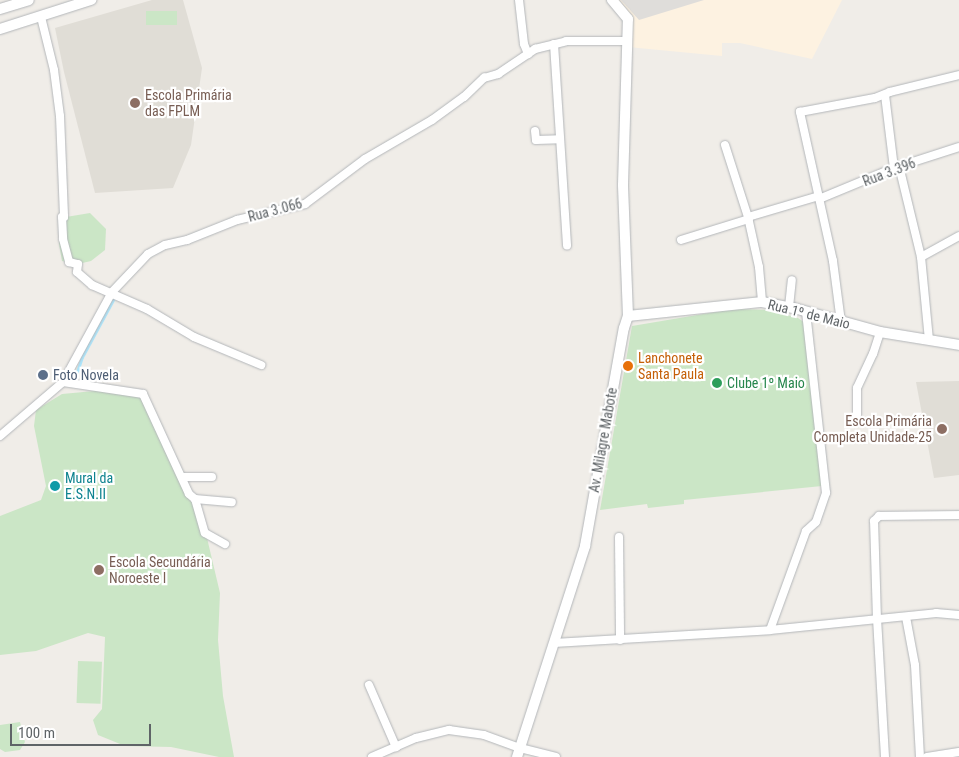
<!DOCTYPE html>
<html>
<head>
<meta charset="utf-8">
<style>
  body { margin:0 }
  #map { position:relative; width:959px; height:757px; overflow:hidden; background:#f0ede8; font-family:"Roboto Condensed",sans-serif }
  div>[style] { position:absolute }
  .commercial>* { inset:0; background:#fdf2e1 }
  .industrial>* { inset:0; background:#dfddda }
  .education>* { inset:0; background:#e0ddd6 }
  .green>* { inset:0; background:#cbe6c6; transform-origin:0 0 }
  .stream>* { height:3px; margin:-1.5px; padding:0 1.5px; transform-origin:1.5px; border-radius:1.5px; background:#ade5fb }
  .roads { filter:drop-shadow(0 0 1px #b3b6b9) drop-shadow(0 0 1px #b3b6b9) }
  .street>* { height:8px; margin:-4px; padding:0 4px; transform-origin:4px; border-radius:4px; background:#fff }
  .secondary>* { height:10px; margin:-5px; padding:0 5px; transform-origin:5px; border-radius:5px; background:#fff }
  .dots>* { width:14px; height:14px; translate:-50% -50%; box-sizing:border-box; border:2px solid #fff; border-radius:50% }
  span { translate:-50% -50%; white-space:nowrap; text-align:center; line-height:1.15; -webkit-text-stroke:4.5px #fff; paint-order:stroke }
  .education-label { font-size:14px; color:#785e54 }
  .left { translate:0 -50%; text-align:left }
  .right { translate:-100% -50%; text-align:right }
  .street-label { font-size:14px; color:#5f6467 }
  .food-label { font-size:14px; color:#c56008 }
  .service-label { font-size:14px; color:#4e5e75 }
  .leisure-label { font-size:14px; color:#27864d }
  .culture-label { font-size:14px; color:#0d838f }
  .scale { position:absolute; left:10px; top:724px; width:141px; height:22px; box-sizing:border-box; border:2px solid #5f6467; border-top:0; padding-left:6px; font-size:15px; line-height:18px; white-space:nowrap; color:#5f6467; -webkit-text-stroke:4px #fff; paint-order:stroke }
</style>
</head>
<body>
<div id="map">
  <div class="commercial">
    <div style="clip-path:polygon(612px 0,842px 0,812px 59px,740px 43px,722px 43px,722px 56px,628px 47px,628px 19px)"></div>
  </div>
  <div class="industrial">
    <div style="clip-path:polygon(621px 0,704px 0,639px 20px)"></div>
  </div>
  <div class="education">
    <div style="clip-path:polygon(152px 0,183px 0,202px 68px,191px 145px,173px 188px,95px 193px,64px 72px,55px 28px)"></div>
    <div style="clip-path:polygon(959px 381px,959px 475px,934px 478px,916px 382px)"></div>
  </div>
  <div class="green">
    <div style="left:146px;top:11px;width:31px;height:14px"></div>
    <div style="clip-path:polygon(90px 213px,106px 229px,105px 250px,91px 261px,78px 264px,62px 261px,59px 244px,60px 218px)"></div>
    <div style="clip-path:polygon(733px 309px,770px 310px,798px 318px,805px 323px,822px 486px,684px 500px,684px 504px,648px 508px,647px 504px,600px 510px,632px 326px)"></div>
    <div style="clip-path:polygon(116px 389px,146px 398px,193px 496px,198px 500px,220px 593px,218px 640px,223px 696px,234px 757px,219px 757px,171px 747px,125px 746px,98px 735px,93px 720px,102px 709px,105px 637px,88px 633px,36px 651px,0 655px,0 516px,41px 500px,46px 486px,34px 426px,36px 410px,62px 394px)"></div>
    <div style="left:78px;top:661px;width:24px;height:42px;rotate:2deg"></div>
    <div style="clip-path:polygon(20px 722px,25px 742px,20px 750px,5px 752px,0 749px,0 725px)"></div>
  </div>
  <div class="stream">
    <div style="left:69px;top:382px;width:10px;rotate:-45deg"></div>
    <div style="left:76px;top:375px;width:19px;rotate:-72deg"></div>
    <div style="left:82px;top:357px;width:67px;rotate:-61.5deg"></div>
  </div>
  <div class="roads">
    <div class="street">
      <div style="left:519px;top:0;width:44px;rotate:83.5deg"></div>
      <div style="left:524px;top:44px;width:11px;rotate:68deg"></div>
      <div style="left:41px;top:17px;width:55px;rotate:76.2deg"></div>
      <div style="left:54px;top:70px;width:46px;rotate:82.6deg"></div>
      <div style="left:60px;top:116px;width:101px;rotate:87.7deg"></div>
      <div style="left:64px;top:217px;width:2px;rotate:180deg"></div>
      <div style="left:62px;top:217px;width:22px;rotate:87deg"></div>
      <div style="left:63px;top:239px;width:24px;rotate:75deg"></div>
      <div style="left:69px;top:262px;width:9px;rotate:13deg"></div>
      <div style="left:78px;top:264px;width:8px;rotate:97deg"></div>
      <div style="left:77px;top:272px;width:20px;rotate:41deg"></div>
      <div style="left:92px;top:285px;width:60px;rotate:23.6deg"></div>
      <div style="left:147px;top:309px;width:55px;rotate:30.8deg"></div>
      <div style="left:194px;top:337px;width:73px;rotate:22.7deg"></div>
      <div style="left:554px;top:44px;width:202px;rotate:86.3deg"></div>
      <div style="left:885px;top:95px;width:74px;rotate:83deg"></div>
      <div style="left:535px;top:131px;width:9px;rotate:84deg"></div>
      <div style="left:536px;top:140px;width:24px;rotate:-2deg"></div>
      <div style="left:725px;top:145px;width:76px;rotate:72.3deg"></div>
      <div style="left:748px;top:217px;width:51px;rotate:77.6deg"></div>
      <div style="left:759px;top:267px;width:35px;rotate:85deg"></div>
      <div style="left:899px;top:166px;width:94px;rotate:76.4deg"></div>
      <div style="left:921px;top:257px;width:83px;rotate:84.5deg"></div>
      <div style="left:819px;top:199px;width:81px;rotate:-22.5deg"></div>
      <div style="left:894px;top:168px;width:68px;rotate:-17.9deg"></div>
      <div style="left:748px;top:217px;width:74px;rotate:-16.5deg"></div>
      <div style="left:681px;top:240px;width:71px;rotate:-17.2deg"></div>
      <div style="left:921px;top:257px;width:43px;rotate:-28.9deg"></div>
      <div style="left:789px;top:307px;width:27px;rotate:-84deg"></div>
      <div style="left:841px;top:322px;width:62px;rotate:-97.5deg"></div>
      <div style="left:833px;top:261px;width:153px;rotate:-102.5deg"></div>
      <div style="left:800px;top:112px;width:76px;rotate:-10.6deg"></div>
      <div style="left:875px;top:98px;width:16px;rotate:-22deg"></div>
      <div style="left:890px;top:92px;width:71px;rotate:-13.8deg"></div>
      <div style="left:63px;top:382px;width:81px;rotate:8.5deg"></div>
      <div style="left:143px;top:394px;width:110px;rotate:65.3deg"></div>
      <div style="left:189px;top:494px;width:8px;rotate:40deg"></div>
      <div style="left:195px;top:499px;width:35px;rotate:74deg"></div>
      <div style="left:205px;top:533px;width:23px;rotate:29deg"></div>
      <div style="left:857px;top:415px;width:27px;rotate:-90deg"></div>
      <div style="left:857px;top:388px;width:38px;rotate:-65deg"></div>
      <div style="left:873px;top:354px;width:23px;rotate:-72deg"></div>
      <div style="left:0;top:436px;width:83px;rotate:-40.6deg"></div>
      <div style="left:63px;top:382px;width:102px;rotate:-61.4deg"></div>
      <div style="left:112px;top:292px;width:52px;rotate:-46.5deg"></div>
      <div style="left:148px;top:254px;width:19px;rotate:-28deg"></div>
      <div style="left:165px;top:245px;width:23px;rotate:-13deg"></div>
      <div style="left:187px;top:240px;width:54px;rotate:-21.8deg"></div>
      <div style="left:237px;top:220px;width:70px;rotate:-13.2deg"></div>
      <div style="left:305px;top:204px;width:75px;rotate:-36.9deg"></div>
      <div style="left:365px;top:159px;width:78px;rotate:-30.2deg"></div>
      <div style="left:432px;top:120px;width:39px;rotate:-36deg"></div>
      <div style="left:464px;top:97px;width:28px;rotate:-44deg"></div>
      <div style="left:484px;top:78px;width:15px;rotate:-16deg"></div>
      <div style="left:498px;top:74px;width:45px;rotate:-34deg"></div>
      <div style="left:535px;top:49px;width:32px;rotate:-14deg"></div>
      <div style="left:566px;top:41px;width:62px"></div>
      <div style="left:182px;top:477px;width:30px"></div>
      <div style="left:195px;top:499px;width:37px;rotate:5deg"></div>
      <div style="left:619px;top:537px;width:103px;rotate:89.4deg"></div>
      <div style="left:906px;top:617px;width:49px;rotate:79.4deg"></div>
      <div style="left:915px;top:665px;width:92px;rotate:86.9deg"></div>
      <div style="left:770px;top:630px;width:105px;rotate:-70deg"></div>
      <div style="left:806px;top:531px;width:13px;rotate:-42deg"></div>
      <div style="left:816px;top:522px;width:31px;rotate:-71deg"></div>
      <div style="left:826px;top:493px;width:182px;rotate:-96.3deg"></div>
      <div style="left:554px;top:643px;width:216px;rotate:-3.4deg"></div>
      <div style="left:770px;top:630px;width:167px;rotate:-5.8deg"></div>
      <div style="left:936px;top:613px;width:23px;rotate:5deg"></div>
      <div style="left:369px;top:685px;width:68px;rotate:66.5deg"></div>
      <div style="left:372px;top:757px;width:48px;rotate:-23.4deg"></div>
      <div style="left:416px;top:738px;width:34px;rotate:-14deg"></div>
      <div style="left:449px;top:730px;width:35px;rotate:8deg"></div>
      <div style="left:484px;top:735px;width:38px;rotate:20deg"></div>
      <div style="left:520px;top:748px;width:37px;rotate:14deg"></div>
      <div style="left:885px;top:757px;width:137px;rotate:-93.3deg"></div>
      <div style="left:877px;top:620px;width:99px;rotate:-91.7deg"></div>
      <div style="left:874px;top:521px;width:7px;rotate:-45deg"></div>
      <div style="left:879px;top:516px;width:80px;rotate:-0.7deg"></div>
      <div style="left:927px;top:757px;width:32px;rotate:-9deg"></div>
    </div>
    <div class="secondary">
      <div style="left:0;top:9px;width:30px;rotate:-17deg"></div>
      <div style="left:0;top:29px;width:96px;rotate:-17.7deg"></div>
      <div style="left:628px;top:316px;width:135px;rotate:-6deg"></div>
      <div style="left:762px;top:302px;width:33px;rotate:11deg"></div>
      <div style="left:794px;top:308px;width:89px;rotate:15.6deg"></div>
      <div style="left:880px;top:332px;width:80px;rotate:9.3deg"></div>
      <div style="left:517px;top:757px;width:222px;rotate:-72.1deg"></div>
      <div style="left:585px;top:546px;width:221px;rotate:-79.9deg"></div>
      <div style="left:624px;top:328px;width:13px;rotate:-72deg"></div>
      <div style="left:628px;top:316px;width:131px;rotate:-92.2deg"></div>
      <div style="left:623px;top:185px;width:166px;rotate:-88.3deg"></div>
      <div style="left:628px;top:19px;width:25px;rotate:-130deg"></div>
    </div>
  </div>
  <div class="dots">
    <div style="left:135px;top:103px;background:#8d6e63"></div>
    <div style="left:628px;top:366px;background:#e8710a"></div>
    <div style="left:43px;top:375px;background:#5c6f8a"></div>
    <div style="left:717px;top:383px;background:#2e9e5b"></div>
    <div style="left:942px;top:429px;background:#8d6e63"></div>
    <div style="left:55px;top:486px;background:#0f9aa8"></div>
    <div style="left:99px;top:570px;background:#8d6e63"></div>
  </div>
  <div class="education-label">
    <span class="left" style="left:145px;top:103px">Escola Primária<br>das FPLM</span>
    <span class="right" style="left:932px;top:429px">Escola Primária<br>Completa Unidade-25</span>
    <span class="left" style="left:109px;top:570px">Escola Secundária<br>Noroeste I</span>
  </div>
  <div class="street-label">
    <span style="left:889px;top:172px;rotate:-21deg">Rua 3.396</span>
    <span style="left:275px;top:210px;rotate:-15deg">Rua 3.066</span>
    <span style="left:809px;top:314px;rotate:14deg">Rua 1º de Maio</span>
    <span style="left:603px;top:440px;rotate:-80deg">Av. Milagre Mabote</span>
  </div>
  <div class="food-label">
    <span class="left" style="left:638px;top:366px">Lanchonete<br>Santa Paula</span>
  </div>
  <div class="service-label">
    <span class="left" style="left:53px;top:375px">Foto Novela</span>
  </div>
  <div class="leisure-label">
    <span class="left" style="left:727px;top:383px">Clube 1º Maio</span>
  </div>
  <div class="culture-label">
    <span class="left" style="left:65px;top:486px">Mural da<br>E.S.N.II</span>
  </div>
  <div class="scale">100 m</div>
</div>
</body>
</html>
